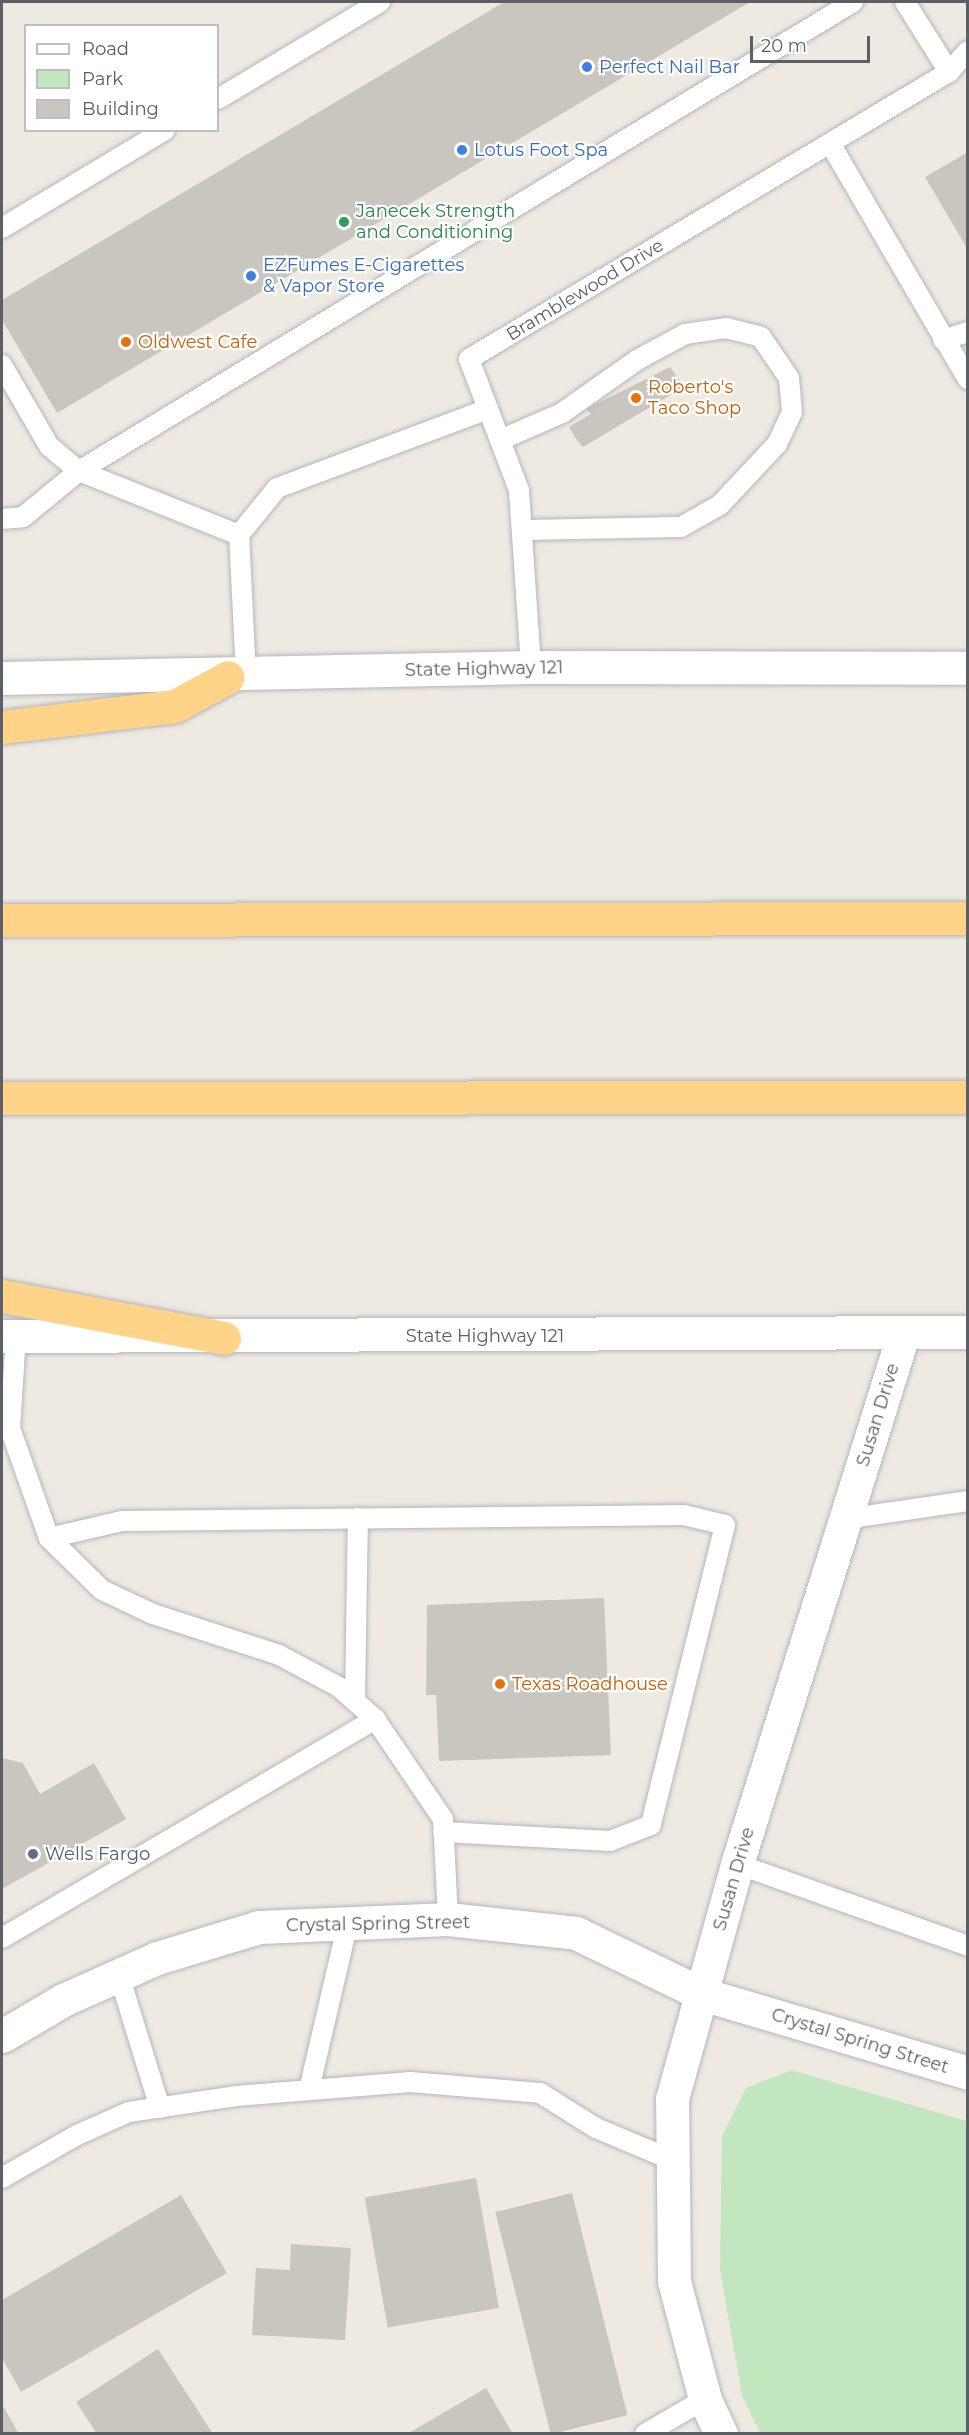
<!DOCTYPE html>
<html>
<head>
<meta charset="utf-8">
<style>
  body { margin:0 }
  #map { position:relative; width:969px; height:2435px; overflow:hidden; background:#eeeae2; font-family:Montserrat,sans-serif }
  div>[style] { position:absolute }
  .green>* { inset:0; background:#c2e6be }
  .building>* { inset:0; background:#c9c5bf; transform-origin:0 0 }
  .roads { filter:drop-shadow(0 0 2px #b3b6ba) drop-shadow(0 0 2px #b3b6ba) }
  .lane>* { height:20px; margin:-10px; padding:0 10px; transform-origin:10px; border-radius:10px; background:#fff }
  .street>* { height:33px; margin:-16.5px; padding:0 16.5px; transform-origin:16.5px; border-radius:16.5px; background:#fff }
  .secondary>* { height:33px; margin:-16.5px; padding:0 16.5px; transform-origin:16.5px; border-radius:16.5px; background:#fff }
  .highway>* { height:33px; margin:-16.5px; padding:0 16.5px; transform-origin:16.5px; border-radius:16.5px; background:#ffd488 }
  .dots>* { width:16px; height:16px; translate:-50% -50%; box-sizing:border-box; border:3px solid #fff; border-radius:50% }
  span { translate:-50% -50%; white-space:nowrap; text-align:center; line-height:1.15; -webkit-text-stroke:4.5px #fff; paint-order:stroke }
  .shop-label { font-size:18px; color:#366cbe }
  .left { translate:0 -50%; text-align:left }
  .leisure-label { font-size:18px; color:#27864d }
  .street-label { font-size:18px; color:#5b6064 }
  .food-label { font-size:18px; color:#c56008 }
  .service-label { font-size:18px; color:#4e5e75 }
  .frame { position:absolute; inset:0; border:3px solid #5b6064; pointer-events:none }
  .legend { position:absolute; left:24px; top:24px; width:195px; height:108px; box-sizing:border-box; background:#fff; border:2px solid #bdbfc1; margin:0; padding:8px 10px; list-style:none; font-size:18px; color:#5b6064 }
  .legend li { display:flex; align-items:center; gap:12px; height:30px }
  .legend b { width:30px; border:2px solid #bdbfc1 }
  .scale { position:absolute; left:750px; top:36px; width:120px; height:27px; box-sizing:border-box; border:3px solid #5b6064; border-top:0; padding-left:8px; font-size:18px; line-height:21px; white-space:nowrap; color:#5b6064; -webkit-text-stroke:4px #fff; paint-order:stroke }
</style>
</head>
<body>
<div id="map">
  <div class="green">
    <div style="clip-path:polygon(791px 2070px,967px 2121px,967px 2433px,760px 2433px,742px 2395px,720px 2270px,722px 2136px,746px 2088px)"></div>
  </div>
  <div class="building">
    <div style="clip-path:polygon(504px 2px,750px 2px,57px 413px,2px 320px,2px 300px)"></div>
    <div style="clip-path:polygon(968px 152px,968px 250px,925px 177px)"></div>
    <div style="clip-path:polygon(670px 367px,684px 387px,583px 447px,576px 439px,569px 427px,591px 414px,586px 409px)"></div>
    <div style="clip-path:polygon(604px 1598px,611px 1755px,439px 1761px,436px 1695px,426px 1695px,427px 1605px)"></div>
    <div style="clip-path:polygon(2px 1758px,23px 1763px,40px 1794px,94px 1763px,126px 1819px,2px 1889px)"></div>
    <div style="left:476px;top:2178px;width:132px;height:113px;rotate:80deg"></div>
    <div style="left:572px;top:2193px;width:229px;height:79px;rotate:76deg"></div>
    <div style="clip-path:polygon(181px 2195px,227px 2273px,21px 2392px,2px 2358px,2px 2300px)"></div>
    <div style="clip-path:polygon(291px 2244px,351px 2248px,345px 2340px,252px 2335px,256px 2268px,290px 2270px)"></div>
    <div style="clip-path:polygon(158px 2349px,213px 2434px,97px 2434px,76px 2402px)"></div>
    <div style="clip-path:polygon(486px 2388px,513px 2434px,407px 2434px)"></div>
    <div style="clip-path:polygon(2px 2404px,19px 2434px,2px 2434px)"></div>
  </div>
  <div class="roads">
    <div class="lane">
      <div style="left:905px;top:2px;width:83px;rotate:57.8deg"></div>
      <div style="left:218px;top:99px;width:189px;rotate:-30.9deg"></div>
      <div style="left:831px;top:145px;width:271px;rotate:59.7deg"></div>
      <div style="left:2px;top:228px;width:190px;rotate:-31deg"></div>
      <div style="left:943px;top:340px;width:26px;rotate:-18deg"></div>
      <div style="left:2px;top:365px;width:94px;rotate:59.9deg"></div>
      <div style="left:49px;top:446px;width:39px;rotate:40deg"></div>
      <div style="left:79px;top:471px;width:172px;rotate:21.8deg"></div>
      <div style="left:500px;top:440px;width:68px;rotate:-23.5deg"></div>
      <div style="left:562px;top:413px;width:92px;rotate:-35.2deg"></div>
      <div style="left:637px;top:360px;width:55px;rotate:-28.4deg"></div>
      <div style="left:685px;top:334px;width:41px;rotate:-8.3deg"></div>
      <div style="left:726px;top:328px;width:36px;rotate:14deg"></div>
      <div style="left:761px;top:337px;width:50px;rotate:55.7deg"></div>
      <div style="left:789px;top:378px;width:34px;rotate:85deg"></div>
      <div style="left:792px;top:412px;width:35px;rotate:115deg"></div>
      <div style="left:777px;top:444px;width:83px;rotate:133.1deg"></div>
      <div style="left:720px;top:505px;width:45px;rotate:150.6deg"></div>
      <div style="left:681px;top:527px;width:159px;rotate:178.9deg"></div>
      <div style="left:2px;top:519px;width:21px;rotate:-5deg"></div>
      <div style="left:23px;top:517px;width:72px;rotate:-39.4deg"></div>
      <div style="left:79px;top:471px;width:905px;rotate:-31.21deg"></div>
      <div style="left:531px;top:667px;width:177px;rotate:-93.9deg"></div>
      <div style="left:519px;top:490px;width:140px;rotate:-110.9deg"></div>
      <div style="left:469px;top:359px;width:559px;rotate:-30.88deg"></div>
      <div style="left:949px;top:72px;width:28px;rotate:-48deg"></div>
      <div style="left:246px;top:676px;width:141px;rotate:-92.8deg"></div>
      <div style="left:239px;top:535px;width:60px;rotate:-51deg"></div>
      <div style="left:277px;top:488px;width:225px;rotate:-20.5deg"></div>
      <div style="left:16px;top:1336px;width:92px;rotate:93.7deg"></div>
      <div style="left:10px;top:1428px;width:117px;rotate:70.5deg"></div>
      <div style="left:49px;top:1538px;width:74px;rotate:44.5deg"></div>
      <div style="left:102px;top:1590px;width:56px;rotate:25.2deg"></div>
      <div style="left:153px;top:1614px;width:133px;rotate:18deg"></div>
      <div style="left:279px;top:1655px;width:68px;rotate:28.1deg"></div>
      <div style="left:339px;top:1687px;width:48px;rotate:41.6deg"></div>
      <div style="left:375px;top:1719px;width:121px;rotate:55.8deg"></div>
      <div style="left:443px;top:1819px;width:100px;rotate:87.1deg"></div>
      <div style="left:845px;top:1519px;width:124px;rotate:-8.3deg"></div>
      <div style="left:49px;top:1538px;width:75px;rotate:-13.1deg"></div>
      <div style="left:122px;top:1521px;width:562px;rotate:-0.61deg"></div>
      <div style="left:684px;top:1515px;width:42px;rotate:13.7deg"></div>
      <div style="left:725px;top:1525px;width:309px;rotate:103.9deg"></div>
      <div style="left:651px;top:1825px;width:44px;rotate:158.7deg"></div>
      <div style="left:610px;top:1841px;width:167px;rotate:-176.9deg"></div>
      <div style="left:355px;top:1701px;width:183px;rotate:-89.1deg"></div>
      <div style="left:737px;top:1864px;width:245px;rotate:19.5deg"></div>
      <div style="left:2px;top:1938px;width:433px;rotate:-30.4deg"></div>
      <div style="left:119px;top:1975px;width:139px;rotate:72.9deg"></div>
      <div style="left:309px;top:2090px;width:171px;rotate:-76.9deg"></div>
      <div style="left:2px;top:2178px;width:86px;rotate:-29.8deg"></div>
      <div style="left:77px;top:2135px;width:57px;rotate:-23.9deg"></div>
      <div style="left:129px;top:2112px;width:108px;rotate:-8.5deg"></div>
      <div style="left:236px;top:2096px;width:175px;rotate:-4.6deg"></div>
      <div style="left:410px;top:2082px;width:130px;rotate:4.8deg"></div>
      <div style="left:540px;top:2093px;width:66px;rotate:32deg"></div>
      <div style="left:596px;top:2128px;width:82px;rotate:22.8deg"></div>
      <div style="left:645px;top:2434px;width:69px;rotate:-30.3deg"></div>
    </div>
    <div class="street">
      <div style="left:2px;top:2036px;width:71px;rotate:-30.5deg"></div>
      <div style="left:63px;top:2000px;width:103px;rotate:-24.1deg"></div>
      <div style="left:157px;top:1958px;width:107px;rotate:-16.9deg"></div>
      <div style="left:259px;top:1927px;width:189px;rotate:-2.4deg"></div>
      <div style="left:448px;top:1919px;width:129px;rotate:6.2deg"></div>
      <div style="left:576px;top:1933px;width:140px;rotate:25.8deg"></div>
      <div style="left:721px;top:2434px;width:38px;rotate:-115deg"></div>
      <div style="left:705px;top:2399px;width:122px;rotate:-104.7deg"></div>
      <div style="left:674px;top:2281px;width:182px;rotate:-90.6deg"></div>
      <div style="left:672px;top:2099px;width:244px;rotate:-74.5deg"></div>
      <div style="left:737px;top:1864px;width:554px;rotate:-72.58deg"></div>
    </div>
    <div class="secondary">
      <div style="left:2px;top:678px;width:529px;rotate:-1.19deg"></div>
      <div style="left:531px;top:667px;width:437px;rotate:0.1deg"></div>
      <div style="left:2px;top:1336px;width:966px;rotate:-0.24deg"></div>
      <div style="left:702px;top:1994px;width:277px;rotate:16.5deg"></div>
    </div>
    <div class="highway">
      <div style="left:2px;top:727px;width:174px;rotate:-6.9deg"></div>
      <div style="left:175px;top:706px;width:60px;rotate:-28.7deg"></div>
      <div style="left:2px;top:920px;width:966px;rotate:-0.12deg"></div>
      <div style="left:2px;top:1098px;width:966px;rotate:-0.06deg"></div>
      <div style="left:2px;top:1296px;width:226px;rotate:10.7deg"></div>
    </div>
  </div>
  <div class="dots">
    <div style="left:587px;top:67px;background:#3f7fe0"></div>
    <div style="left:462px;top:150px;background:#3f7fe0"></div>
    <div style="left:344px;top:222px;background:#2e9e5b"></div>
    <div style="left:251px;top:276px;background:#3f7fe0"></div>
    <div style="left:126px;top:342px;background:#e8710a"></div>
    <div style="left:636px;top:398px;background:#e8710a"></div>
    <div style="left:500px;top:1684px;background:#e8710a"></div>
    <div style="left:33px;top:1854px;background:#5c6f8a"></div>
  </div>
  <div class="shop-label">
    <span class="left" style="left:599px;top:67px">Perfect Nail Bar</span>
    <span class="left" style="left:474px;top:150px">Lotus Foot Spa</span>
    <span class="left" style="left:263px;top:276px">EZFumes E-Cigarettes<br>&amp; Vapor Store</span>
  </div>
  <div class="leisure-label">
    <span class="left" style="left:356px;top:222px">Janecek Strength<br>and Conditioning</span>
  </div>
  <div class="street-label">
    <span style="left:585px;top:290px;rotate:-31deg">Bramblewood Drive</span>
    <span style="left:484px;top:669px;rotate:-1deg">State Highway 121</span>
    <span style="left:485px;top:1336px">State Highway 121</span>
    <span style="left:878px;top:1415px;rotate:-73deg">Susan Drive</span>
    <span style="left:734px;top:1879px;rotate:-74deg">Susan Drive</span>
    <span style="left:378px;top:1924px;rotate:-1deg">Crystal Spring Street</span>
    <span style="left:860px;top:2041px;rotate:17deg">Crystal Spring Street</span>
  </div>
  <div class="food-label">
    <span class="left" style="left:138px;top:342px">Oldwest Cafe</span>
    <span class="left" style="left:648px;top:398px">Roberto's<br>Taco Shop</span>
    <span class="left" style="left:512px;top:1684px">Texas Roadhouse</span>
  </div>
  <div class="service-label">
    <span class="left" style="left:45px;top:1854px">Wells Fargo</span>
  </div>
  <div class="frame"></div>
  <ul class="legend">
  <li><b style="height:8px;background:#fff"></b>Road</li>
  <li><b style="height:16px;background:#c2e6be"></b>Park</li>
  <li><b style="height:16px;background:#c9c5bf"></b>Building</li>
  </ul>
  <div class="scale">20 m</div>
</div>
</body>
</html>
